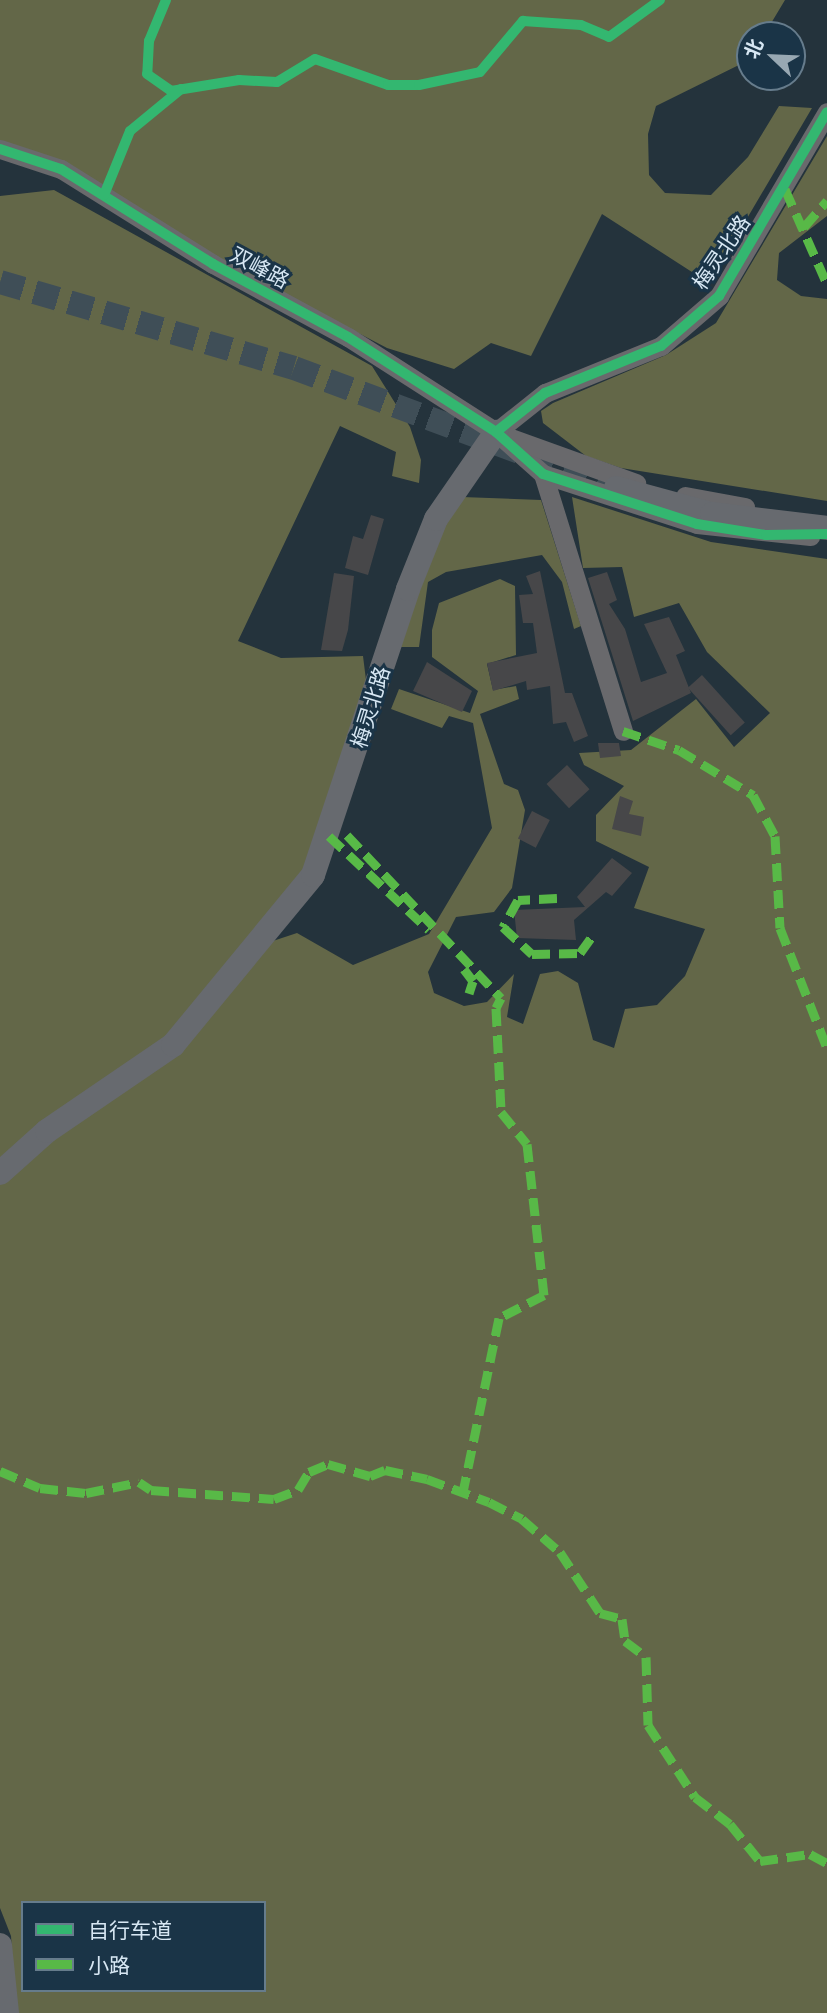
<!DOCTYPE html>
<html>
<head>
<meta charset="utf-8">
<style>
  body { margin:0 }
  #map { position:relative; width:827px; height:2013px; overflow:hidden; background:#24333c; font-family:"Titillium Web","Noto Sans SC",sans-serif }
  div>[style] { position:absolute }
  .forest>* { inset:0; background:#636748 }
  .building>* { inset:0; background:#474749; transform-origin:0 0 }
  .major-tunnel>* { height:24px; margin-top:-12px; transform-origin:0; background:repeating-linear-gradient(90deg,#3f4e57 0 24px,transparent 0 36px) }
  .minor>* { height:19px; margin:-9.5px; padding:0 9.5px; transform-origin:9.5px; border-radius:9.5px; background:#69696c }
  .major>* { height:24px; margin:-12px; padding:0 12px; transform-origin:12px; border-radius:12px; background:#676a6f }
  .quiet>* { height:9px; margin-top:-4.5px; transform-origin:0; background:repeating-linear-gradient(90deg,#58b947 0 18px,transparent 0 27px) }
  .cycleway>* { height:10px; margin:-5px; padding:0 5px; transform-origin:5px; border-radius:5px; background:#33b770 }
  span { translate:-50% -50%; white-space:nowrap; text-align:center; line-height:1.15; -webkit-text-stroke:6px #1a3447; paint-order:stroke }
  .street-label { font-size:21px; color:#d7e7f3 }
  .legend { position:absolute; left:21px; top:1901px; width:245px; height:91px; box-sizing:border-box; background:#1a3447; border:2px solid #667c8c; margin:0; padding:9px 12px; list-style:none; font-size:21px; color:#d7e7f3 }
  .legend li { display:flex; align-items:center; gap:14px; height:35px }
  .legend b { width:35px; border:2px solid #667c8c }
  .north { position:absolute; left:736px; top:21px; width:70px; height:70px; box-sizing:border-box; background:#1a3447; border:2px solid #667c8c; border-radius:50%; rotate:293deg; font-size:19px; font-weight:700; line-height:28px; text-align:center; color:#d7e7f3 }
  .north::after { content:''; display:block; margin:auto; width:24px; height:32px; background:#98a8b3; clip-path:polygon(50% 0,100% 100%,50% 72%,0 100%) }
</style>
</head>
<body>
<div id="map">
  <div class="forest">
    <div style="clip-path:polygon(0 0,785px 0,764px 35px,750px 35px,749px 60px,656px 106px,648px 134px,649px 175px,665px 193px,711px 195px,748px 157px,779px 106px,812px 108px,709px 283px,602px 214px,531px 356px,491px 343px,454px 369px,387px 348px,226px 264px,76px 172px,0 153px)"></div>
    <div style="clip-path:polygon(827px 136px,827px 216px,779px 253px,777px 280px,801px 296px,827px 299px,827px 501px,621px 468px,586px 456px,543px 423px,541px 411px,553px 403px,666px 355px,716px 323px)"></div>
    <div style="clip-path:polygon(evenodd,54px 190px,372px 366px,410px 427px,421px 460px,419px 483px,392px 476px,396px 452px,340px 426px,238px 641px,281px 658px,363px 656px,366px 680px,298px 886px,246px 950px,297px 933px,353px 965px,429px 934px,492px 828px,473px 723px,449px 716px,442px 728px,391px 709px,399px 689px,470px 713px,478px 691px,432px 657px,432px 630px,439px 603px,500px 579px,515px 586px,516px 655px,487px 664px,493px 690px,516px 686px,519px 699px,480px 714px,504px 784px,518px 790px,525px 810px,512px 888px,494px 912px,456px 917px,428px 972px,434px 993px,464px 1006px,487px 1002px,514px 974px,507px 1017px,523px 1024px,540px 974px,558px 971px,578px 983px,593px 1040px,614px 1048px,625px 1009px,657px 1005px,685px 976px,705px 929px,634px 908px,649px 867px,596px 841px,596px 815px,624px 786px,584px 765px,579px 753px,631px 750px,696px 699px,734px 747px,770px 713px,707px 652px,679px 603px,634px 617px,622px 567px,583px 568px,572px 497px,711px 542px,827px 559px,827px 2013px,16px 2013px,11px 1936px,0 1908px,0 196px,54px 190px,23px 1903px,264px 1903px,264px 1990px,23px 1990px,23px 1903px)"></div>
    <div style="clip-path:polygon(462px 497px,541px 500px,581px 626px,574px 629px,562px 582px,542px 555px,446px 572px,428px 582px,419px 647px,395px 647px,442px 525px)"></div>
  </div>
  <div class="building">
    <div style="clip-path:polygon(371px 515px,384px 519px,368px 575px,345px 568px,353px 536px,363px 539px)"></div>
    <div style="clip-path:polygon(540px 571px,565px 693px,572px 693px,588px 736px,574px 742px,566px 722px,553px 724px,550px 686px,527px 690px,526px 681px,493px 691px,487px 663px,537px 653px,533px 623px,523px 623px,519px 595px,533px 594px,526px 576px)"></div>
    <div style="clip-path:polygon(607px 572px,617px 600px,609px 604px,625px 629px,641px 682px,667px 673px,644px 624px,669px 617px,685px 651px,676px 655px,691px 693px,633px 721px,588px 578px)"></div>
    <div style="clip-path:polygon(334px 573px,354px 576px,348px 630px,342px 651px,321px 650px)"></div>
    <div style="clip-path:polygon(427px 662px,472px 691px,462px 712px,413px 691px)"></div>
    <div style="left:702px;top:675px;width:64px;height:19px;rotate:48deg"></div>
    <div style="clip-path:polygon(598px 743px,619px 743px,621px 756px,600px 758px)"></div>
    <div style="left:567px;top:765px;width:33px;height:28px;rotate:47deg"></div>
    <div style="clip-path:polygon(620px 796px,633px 801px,629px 814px,644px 817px,641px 836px,612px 829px)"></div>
    <div style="left:532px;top:811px;width:20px;height:31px;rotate:27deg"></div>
    <div style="clip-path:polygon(612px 858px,632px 873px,612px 896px,606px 892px,574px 920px,576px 940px,517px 938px,514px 910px,585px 907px,577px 897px)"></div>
  </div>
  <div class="major-tunnel">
    <div style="left:0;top:282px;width:306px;rotate:16.3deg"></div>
    <div style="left:294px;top:368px;width:344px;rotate:20.4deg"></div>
  </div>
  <div class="minor">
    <div style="left:0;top:149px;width:64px;rotate:18.2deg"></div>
    <div style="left:61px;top:169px;width:179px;rotate:32deg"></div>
    <div style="left:213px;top:264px;width:153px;rotate:28.4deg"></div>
    <div style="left:348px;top:337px;width:176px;rotate:32.7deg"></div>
    <div style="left:496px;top:432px;width:63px;rotate:41.8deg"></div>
    <div style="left:543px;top:474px;width:162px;rotate:18deg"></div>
    <div style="left:697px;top:524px;width:114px;rotate:6.1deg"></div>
    <div style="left:496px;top:432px;width:63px;rotate:-38.5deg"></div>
    <div style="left:545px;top:393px;width:125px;rotate:-22.1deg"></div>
    <div style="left:661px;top:346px;width:77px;rotate:-40.8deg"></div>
    <div style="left:719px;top:296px;width:213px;rotate:-59.6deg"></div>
    <div style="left:497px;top:433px;width:148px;rotate:19.8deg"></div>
    <div style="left:543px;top:474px;width:269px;rotate:72.7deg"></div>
    <div style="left:685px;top:496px;width:61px;rotate:10.4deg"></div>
  </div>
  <div class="major">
    <div style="left:616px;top:488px;width:99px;rotate:15.2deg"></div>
    <div style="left:712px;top:514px;width:116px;rotate:6.9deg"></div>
    <div style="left:0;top:1173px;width:63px;rotate:-41.8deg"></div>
    <div style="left:47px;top:1131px;width:153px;rotate:-34.3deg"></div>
    <div style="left:173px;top:1045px;width:220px;rotate:-50.5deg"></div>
    <div style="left:313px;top:875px;width:301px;rotate:-71.6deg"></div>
    <div style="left:408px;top:589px;width:75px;rotate:-68.2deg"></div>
    <div style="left:436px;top:519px;width:106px;rotate:-55.4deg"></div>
    <div style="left:0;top:1945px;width:68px;rotate:84.1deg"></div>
  </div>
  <div class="quiet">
    <div style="left:785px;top:189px;width:104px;rotate:66.1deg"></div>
    <div style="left:804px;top:227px;width:35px;rotate:-49deg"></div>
    <div style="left:623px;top:731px;width:59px;rotate:18.7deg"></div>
    <div style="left:679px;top:750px;width:87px;rotate:31.3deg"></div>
    <div style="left:753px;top:795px;width:47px;rotate:61.8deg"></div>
    <div style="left:775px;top:836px;width:92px;rotate:86.9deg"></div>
    <div style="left:780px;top:928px;width:129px;rotate:68.6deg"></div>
    <div style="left:347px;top:835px;width:224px;rotate:46.6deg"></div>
    <div style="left:501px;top:998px;width:11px;rotate:117deg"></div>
    <div style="left:496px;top:1008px;width:104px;rotate:87.2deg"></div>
    <div style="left:501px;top:1112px;width:41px;rotate:50.9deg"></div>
    <div style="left:527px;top:1144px;width:152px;rotate:83.6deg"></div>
    <div style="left:544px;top:1295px;width:51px;rotate:152.9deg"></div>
    <div style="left:499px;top:1318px;width:178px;rotate:101.7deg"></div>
    <div style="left:329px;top:836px;width:137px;rotate:43.2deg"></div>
    <div style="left:557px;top:898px;width:39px;rotate:177deg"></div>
    <div style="left:518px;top:900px;width:31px;rotate:119deg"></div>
    <div style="left:503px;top:927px;width:40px;rotate:43deg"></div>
    <div style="left:532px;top:954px;width:48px;rotate:-1.2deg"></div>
    <div style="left:580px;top:953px;width:22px;rotate:-54deg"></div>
    <div style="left:464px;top:969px;width:15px;rotate:53deg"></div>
    <div style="left:473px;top:981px;width:13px;rotate:108deg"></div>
    <div style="left:0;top:1471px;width:43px;rotate:23deg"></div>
    <div style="left:40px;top:1488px;width:46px;rotate:6.2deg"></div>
    <div style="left:86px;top:1493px;width:54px;rotate:-11.7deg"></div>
    <div style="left:139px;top:1482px;width:14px;rotate:34deg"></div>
    <div style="left:151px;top:1490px;width:123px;rotate:4.2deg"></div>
    <div style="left:274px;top:1499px;width:26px;rotate:-21deg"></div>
    <div style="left:298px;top:1490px;width:21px;rotate:-59deg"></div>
    <div style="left:309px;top:1472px;width:21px;rotate:-23deg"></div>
    <div style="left:328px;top:1464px;width:44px;rotate:15.9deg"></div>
    <div style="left:370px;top:1476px;width:16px;rotate:-22deg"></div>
    <div style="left:385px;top:1470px;width:43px;rotate:12.1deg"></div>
    <div style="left:427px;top:1479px;width:66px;rotate:20.4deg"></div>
    <div style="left:489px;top:1502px;width:37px;rotate:27deg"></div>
    <div style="left:522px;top:1519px;width:50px;rotate:41deg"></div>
    <div style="left:560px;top:1552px;width:73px;rotate:56.7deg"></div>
    <div style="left:600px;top:1613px;width:23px;rotate:15deg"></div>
    <div style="left:622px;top:1619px;width:22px;rotate:82deg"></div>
    <div style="left:625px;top:1641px;width:26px;rotate:37deg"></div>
    <div style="left:646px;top:1657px;width:68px;rotate:88.3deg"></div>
    <div style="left:648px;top:1725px;width:86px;rotate:56.9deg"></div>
    <div style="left:695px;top:1797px;width:44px;rotate:37.6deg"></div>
    <div style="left:730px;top:1824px;width:48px;rotate:51deg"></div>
    <div style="left:760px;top:1861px;width:50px;rotate:-8deg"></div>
    <div style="left:810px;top:1854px;width:19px;rotate:28deg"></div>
  </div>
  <div class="cycleway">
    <div style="left:166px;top:0;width:44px;rotate:112.5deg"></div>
    <div style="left:149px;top:41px;width:33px;rotate:93deg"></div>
    <div style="left:147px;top:74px;width:29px;rotate:35deg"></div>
    <div style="left:171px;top:91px;width:69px;rotate:-9.2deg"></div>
    <div style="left:239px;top:80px;width:38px;rotate:3deg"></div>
    <div style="left:277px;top:82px;width:44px;rotate:-31.2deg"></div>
    <div style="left:315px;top:59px;width:77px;rotate:19.6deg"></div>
    <div style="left:388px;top:85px;width:31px"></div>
    <div style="left:419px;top:85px;width:62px;rotate:-12deg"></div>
    <div style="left:480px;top:72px;width:67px;rotate:-49.9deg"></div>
    <div style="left:523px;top:21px;width:58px;rotate:3.9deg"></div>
    <div style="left:581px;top:25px;width:30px;rotate:23deg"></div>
    <div style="left:609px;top:37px;width:63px;rotate:-36deg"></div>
    <div style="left:0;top:149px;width:64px;rotate:18.2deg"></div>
    <div style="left:61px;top:169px;width:179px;rotate:32deg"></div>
    <div style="left:213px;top:264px;width:153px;rotate:28.4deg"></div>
    <div style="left:348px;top:337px;width:176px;rotate:32.7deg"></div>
    <div style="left:496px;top:432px;width:63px;rotate:41.8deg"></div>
    <div style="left:543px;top:474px;width:162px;rotate:18deg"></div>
    <div style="left:697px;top:524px;width:70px;rotate:9.1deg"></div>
    <div style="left:766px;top:535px;width:61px;rotate:-0.9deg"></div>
    <div style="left:104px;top:195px;width:69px;rotate:-67.9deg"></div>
    <div style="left:130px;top:131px;width:66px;rotate:-39.5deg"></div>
    <div style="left:496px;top:432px;width:63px;rotate:-38.5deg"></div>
    <div style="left:545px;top:393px;width:125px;rotate:-22.1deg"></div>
    <div style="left:661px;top:346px;width:77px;rotate:-40.8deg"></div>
    <div style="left:719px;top:296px;width:213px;rotate:-59.6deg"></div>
  </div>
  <div class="street-label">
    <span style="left:721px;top:252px;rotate:-56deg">梅灵北路</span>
    <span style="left:260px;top:267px;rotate:28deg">双峰路</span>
    <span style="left:370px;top:707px;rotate:-73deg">梅灵北路</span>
  </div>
  <ul class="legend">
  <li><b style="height:9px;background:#33b770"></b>自行车道</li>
  <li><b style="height:9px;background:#58b947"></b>小路</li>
  </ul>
  <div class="north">北</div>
</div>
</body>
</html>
